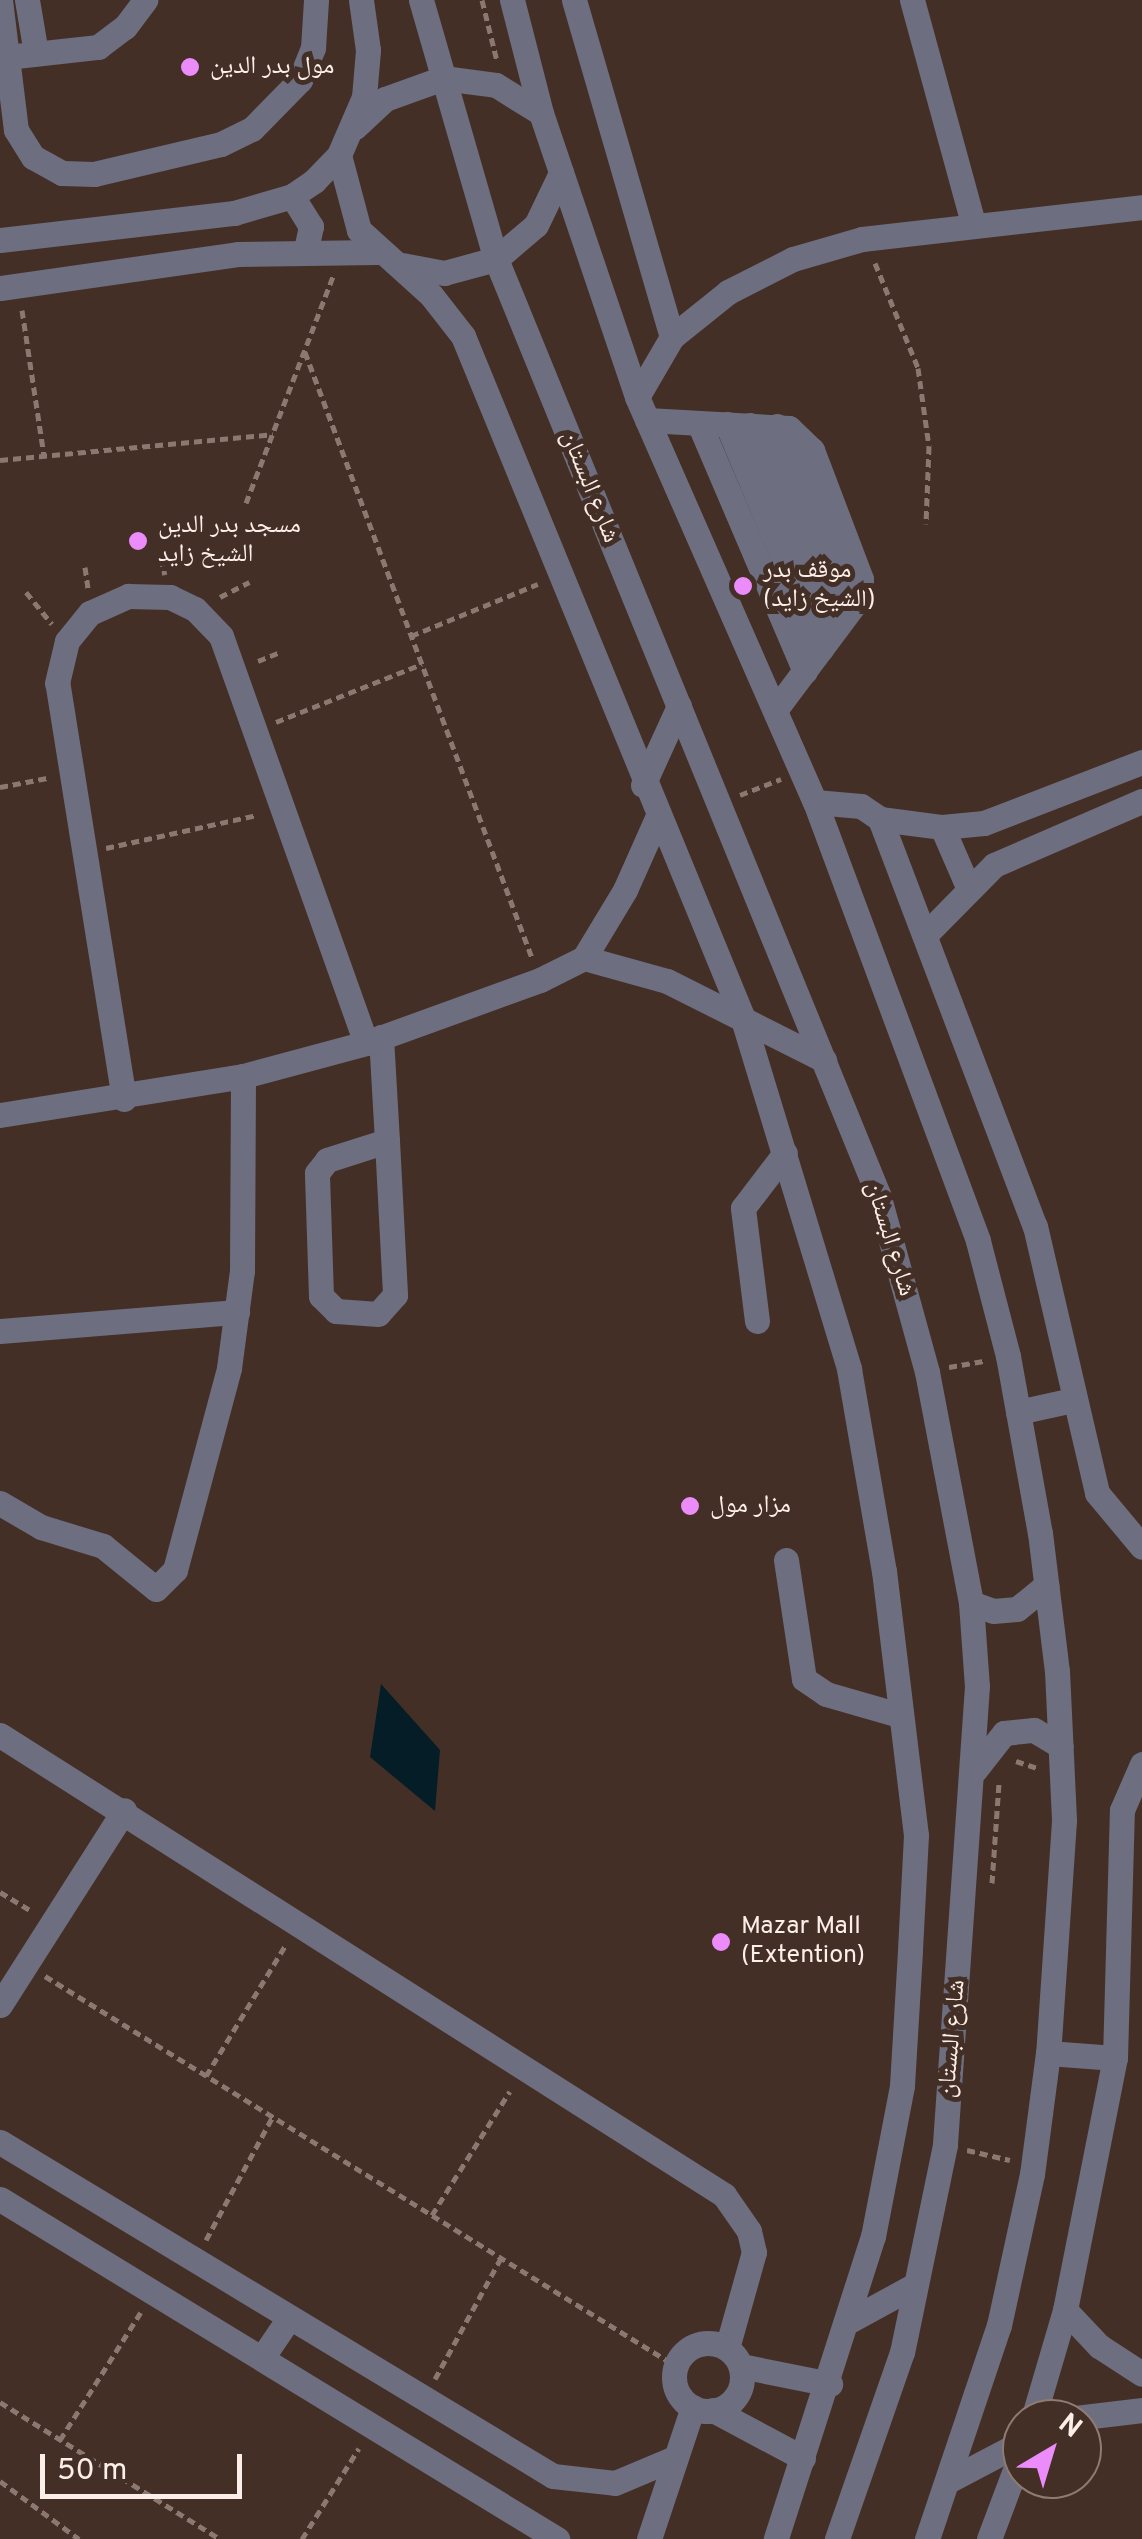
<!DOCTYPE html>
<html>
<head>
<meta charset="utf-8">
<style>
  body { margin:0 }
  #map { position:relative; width:1142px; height:2539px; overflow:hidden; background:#442f26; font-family:Overpass,"Noto Naskh Arabic",sans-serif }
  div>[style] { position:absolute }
  .water>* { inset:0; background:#051d26 }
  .path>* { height:5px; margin-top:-2.5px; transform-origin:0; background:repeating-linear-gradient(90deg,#8b7971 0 8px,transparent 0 13px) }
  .minor>* { height:25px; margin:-12.5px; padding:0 12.5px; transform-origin:12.5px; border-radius:12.5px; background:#6d6e7f }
  .minor>.ring { margin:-12.5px; padding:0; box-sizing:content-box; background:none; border:25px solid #6d6e7f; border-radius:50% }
  .dots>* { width:28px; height:28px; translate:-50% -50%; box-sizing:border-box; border:5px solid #442f26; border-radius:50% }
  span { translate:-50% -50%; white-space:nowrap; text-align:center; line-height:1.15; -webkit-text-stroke:10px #442f26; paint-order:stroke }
  .poi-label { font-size:25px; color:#fceee8 }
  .left { translate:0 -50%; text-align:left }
  .street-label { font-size:25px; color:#fceee8 }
  .north { position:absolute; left:1002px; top:2399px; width:100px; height:100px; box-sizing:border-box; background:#442f26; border:2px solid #8e7b74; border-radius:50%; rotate:38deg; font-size:28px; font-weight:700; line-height:40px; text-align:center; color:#fceee8 }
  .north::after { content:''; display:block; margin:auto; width:35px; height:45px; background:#ec8cfb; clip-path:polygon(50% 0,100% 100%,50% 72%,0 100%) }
  .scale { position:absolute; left:40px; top:2454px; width:202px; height:45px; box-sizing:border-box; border:5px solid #fceee8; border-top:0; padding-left:12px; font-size:30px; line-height:35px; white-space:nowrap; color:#fceee8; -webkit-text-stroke:8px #442f26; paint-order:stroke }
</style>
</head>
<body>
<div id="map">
  <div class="water">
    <div style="clip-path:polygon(381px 1684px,440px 1750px,435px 1811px,370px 1757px)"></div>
  </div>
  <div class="path">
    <div style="left:482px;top:0;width:63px;rotate:76.2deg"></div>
    <div style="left:875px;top:263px;width:113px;rotate:67.7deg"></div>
    <div style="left:918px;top:368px;width:79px;rotate:82deg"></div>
    <div style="left:929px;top:446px;width:78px;rotate:92.2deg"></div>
    <div style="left:22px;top:310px;width:147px;rotate:81.4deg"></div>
    <div style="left:305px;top:352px;width:647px;rotate:69.46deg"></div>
    <div style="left:0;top:460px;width:274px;rotate:-5.4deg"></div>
    <div style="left:246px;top:503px;width:243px;rotate:-69deg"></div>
    <div style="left:161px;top:558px;width:17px;rotate:77deg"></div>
    <div style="left:85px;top:567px;width:22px;rotate:82deg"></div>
    <div style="left:26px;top:592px;width:41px;rotate:50.9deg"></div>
    <div style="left:220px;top:597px;width:33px;rotate:-27deg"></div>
    <div style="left:411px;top:636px;width:137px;rotate:-22.3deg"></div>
    <div style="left:258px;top:661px;width:22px;rotate:-22deg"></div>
    <div style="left:276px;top:722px;width:157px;rotate:-21.7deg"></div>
    <div style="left:0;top:787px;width:48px;rotate:-10.8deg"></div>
    <div style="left:740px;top:795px;width:44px;rotate:-21.3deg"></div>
    <div style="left:106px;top:848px;width:155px;rotate:-12.3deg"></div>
    <div style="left:949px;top:1367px;width:35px;rotate:-10deg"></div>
    <div style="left:1016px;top:1761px;width:22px;rotate:18deg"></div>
    <div style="left:992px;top:1883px;width:99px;rotate:-86deg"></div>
    <div style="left:0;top:1892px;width:37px;rotate:31deg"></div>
    <div style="left:45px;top:1976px;width:742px;rotate:31.72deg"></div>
    <div style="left:206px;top:2076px;width:152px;rotate:-58.7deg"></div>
    <div style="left:967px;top:2150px;width:44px;rotate:13.1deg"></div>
    <div style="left:432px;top:2215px;width:146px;rotate:-57.8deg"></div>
    <div style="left:206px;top:2240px;width:139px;rotate:-61.6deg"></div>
    <div style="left:435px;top:2379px;width:138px;rotate:-61.4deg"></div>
    <div style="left:0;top:2402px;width:259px;rotate:31.9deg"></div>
    <div style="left:60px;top:2440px;width:151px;rotate:-57.7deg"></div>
    <div style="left:0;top:2481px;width:98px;rotate:36.3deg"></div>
    <div style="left:302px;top:2539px;width:107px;rotate:-57.9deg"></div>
  </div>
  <div class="minor">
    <div style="left:0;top:0;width:131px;rotate:83deg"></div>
    <div style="left:16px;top:130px;width:32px;rotate:58deg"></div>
    <div style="left:33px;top:157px;width:33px;rotate:29deg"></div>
    <div style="left:62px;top:173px;width:32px;rotate:2deg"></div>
    <div style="left:94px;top:174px;width:130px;rotate:-13.3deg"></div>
    <div style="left:221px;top:144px;width:34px;rotate:-26deg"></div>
    <div style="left:252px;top:129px;width:69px;rotate:-45.6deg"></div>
    <div style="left:300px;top:80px;width:35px;rotate:-68deg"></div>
    <div style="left:313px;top:48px;width:48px;rotate:-86.4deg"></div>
    <div style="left:27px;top:0;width:54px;rotate:80.4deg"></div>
    <div style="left:421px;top:0;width:270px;rotate:73.9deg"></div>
    <div style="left:496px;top:259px;width:1010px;rotate:67.78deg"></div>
    <div style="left:878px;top:1194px;width:185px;rotate:74.6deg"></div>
    <div style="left:927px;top:1372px;width:235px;rotate:79.2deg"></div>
    <div style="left:971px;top:1603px;width:83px;rotate:85.9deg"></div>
    <div style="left:977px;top:1686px;width:460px;rotate:94deg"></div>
    <div style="left:945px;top:2145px;width:211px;rotate:101.7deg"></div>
    <div style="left:902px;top:2352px;width:198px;rotate:109.2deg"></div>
    <div style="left:512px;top:0;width:117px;rotate:75.6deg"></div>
    <div style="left:541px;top:113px;width:300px;rotate:71.3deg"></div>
    <div style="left:637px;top:397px;width:442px;rotate:66.3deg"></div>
    <div style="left:815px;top:802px;width:468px;rotate:69.6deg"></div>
    <div style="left:978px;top:1241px;width:119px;rotate:75.4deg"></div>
    <div style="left:1008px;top:1356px;width:180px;rotate:79.8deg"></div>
    <div style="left:1040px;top:1533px;width:139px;rotate:83deg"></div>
    <div style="left:1057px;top:1671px;width:150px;rotate:87.3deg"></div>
    <div style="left:1064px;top:1821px;width:233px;rotate:93.9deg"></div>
    <div style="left:1048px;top:2053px;width:122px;rotate:97.5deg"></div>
    <div style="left:1032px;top:2174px;width:155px;rotate:102.3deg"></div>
    <div style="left:999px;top:2325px;width:226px;rotate:108.6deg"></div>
    <div style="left:574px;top:0;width:351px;rotate:73.8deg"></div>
    <div style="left:672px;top:337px;width:69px;rotate:120.3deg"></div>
    <div style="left:912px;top:0;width:234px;rotate:74.7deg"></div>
    <div style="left:7px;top:57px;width:92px;rotate:-6.3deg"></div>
    <div style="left:98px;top:47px;width:34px;rotate:-37deg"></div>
    <div style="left:125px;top:27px;width:34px;rotate:-53deg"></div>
    <div style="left:355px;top:127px;width:41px;rotate:-43deg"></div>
    <div style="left:385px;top:99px;width:62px;rotate:-19.9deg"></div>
    <div style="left:443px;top:78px;width:53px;rotate:7.5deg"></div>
    <div style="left:496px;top:85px;width:53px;rotate:31.9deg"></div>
    <div style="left:339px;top:155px;width:78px;rotate:75.1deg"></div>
    <div style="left:359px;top:230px;width:97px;rotate:42.1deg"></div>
    <div style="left:431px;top:295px;width:52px;rotate:52deg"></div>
    <div style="left:463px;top:336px;width:735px;rotate:67.69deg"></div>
    <div style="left:742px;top:1016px;width:369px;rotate:73.1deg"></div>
    <div style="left:849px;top:1369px;width:205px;rotate:80.2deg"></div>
    <div style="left:884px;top:1571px;width:266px;rotate:83.1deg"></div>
    <div style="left:916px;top:1835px;width:116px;rotate:93deg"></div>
    <div style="left:910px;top:1951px;width:135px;rotate:93.4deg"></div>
    <div style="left:902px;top:2086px;width:153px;rotate:100.9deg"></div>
    <div style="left:873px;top:2236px;width:318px;rotate:107.8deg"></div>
    <div style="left:292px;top:196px;width:36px;rotate:58deg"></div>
    <div style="left:311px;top:226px;width:24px;rotate:102deg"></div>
    <div style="left:0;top:240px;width:236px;rotate:-6.6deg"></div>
    <div style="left:234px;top:213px;width:60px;rotate:-16.3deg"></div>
    <div style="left:292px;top:196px;width:27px;rotate:-34deg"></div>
    <div style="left:314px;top:181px;width:36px;rotate:-46deg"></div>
    <div style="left:339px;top:155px;width:63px;rotate:-66.7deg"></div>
    <div style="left:364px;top:97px;width:47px;rotate:-85.1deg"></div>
    <div style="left:368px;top:50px;width:50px;rotate:-98deg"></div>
    <div style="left:402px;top:265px;width:43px;rotate:10.8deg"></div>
    <div style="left:444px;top:273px;width:54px;rotate:-15.1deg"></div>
    <div style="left:496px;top:259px;width:52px;rotate:-40.4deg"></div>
    <div style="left:536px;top:225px;width:58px;rotate:-64.3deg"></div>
    <div style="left:0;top:288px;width:240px;rotate:-8.1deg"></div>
    <div style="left:238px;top:254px;width:139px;rotate:-0.8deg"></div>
    <div style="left:672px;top:337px;width:72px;rotate:-38.8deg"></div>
    <div style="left:728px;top:292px;width:73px;rotate:-26.9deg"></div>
    <div style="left:793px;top:259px;width:72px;rotate:-16.2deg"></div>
    <div style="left:862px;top:239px;width:282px;rotate:-6.5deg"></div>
    <div style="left:647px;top:420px;width:142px;rotate:3.2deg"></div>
    <div style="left:789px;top:428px;width:32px;rotate:44deg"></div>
    <div style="left:812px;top:450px;width:138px;rotate:69.2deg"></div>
    <div style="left:861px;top:579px;width:28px;rotate:107deg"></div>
    <div style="left:853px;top:606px;width:129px;rotate:126.8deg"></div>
    <div style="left:699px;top:423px;width:270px;rotate:66.9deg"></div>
    <div style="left:727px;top:424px;width:244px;rotate:67.3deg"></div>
    <div style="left:750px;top:425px;width:220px;rotate:66.7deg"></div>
    <div style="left:777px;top:426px;width:195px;rotate:67.1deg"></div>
    <div style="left:643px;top:785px;width:87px;rotate:-65.5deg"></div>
    <div style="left:815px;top:802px;width:46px;rotate:5deg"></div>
    <div style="left:861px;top:806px;width:23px;rotate:34deg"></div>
    <div style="left:880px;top:819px;width:436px;rotate:69.2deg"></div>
    <div style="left:1035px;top:1226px;width:274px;rotate:76.9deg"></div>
    <div style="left:1097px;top:1493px;width:70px;rotate:50.2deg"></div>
    <div style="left:880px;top:819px;width:63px;rotate:7.4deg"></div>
    <div style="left:942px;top:827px;width:42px;rotate:-5.4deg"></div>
    <div style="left:984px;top:823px;width:169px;rotate:-21.1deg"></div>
    <div style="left:942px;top:827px;width:65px;rotate:66.6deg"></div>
    <div style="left:927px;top:933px;width:95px;rotate:-45.4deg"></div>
    <div style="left:994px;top:865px;width:161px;rotate:-23.4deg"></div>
    <div style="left:584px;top:958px;width:86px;rotate:15.5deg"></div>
    <div style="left:667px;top:981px;width:176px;rotate:26.7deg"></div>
    <div style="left:381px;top:1037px;width:104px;rotate:86.7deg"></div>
    <div style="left:387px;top:1141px;width:154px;rotate:87deg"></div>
    <div style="left:395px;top:1295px;width:25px;rotate:132deg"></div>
    <div style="left:378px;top:1314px;width:42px;rotate:-175.9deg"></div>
    <div style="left:336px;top:1311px;width:21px;rotate:-135deg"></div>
    <div style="left:321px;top:1296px;width:123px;rotate:-91.9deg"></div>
    <div style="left:317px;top:1173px;width:16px;rotate:-52deg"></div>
    <div style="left:327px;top:1160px;width:63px;rotate:-17.6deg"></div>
    <div style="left:124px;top:1099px;width:421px;rotate:-99.1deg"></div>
    <div style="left:57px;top:683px;width:43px;rotate:-76.6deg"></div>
    <div style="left:67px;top:641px;width:36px;rotate:-51deg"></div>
    <div style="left:90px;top:613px;width:42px;rotate:-24.1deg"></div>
    <div style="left:128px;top:596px;width:42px;rotate:1.4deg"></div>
    <div style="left:170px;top:597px;width:28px;rotate:26deg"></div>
    <div style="left:195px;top:609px;width:37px;rotate:46deg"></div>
    <div style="left:221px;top:636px;width:432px;rotate:70.4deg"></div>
    <div style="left:0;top:1115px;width:246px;rotate:-9.1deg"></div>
    <div style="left:243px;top:1076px;width:127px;rotate:-15deg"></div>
    <div style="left:366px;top:1043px;width:185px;rotate:-19.9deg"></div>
    <div style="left:540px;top:980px;width:49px;rotate:-26.6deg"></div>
    <div style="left:584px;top:958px;width:79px;rotate:-58.9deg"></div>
    <div style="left:625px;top:890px;width:79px;rotate:-66deg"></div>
    <div style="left:757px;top:1321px;width:114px;rotate:-97.1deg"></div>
    <div style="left:743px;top:1208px;width:69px;rotate:-52.6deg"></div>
    <div style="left:0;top:1331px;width:238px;rotate:-4.6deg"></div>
    <div style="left:1018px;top:1412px;width:56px;rotate:-12.3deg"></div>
    <div style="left:0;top:1503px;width:48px;rotate:30.3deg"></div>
    <div style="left:41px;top:1527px;width:65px;rotate:17deg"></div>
    <div style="left:103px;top:1546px;width:68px;rotate:39.1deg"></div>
    <div style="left:156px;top:1589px;width:27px;rotate:-45deg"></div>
    <div style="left:175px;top:1570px;width:209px;rotate:-75deg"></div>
    <div style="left:229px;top:1368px;width:98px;rotate:-82.4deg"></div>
    <div style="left:242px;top:1271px;width:195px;rotate:-89.7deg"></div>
    <div style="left:786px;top:1560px;width:120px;rotate:81.4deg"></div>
    <div style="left:804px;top:1679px;width:27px;rotate:34deg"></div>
    <div style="left:826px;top:1694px;width:76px;rotate:16deg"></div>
    <div style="left:971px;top:1603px;width:23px;rotate:20deg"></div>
    <div style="left:993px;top:1611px;width:24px;rotate:-5deg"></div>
    <div style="left:1017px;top:1609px;width:38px;rotate:-39deg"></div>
    <div style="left:0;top:1735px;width:858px;rotate:32.43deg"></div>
    <div style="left:724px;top:2195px;width:44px;rotate:55.2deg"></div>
    <div style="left:749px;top:2231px;width:22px;rotate:77deg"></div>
    <div style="left:754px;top:2252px;width:100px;rotate:105.7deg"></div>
    <div style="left:975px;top:1770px;width:47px;rotate:-51.9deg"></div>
    <div style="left:1004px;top:1733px;width:30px;rotate:-6deg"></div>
    <div style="left:1034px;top:1730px;width:31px;rotate:31deg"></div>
    <div style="left:0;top:2005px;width:231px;rotate:-57.5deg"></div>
    <div style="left:1048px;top:2053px;width:67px;rotate:4.3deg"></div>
    <div style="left:0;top:2142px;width:646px;rotate:31.13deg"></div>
    <div style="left:553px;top:2476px;width:62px;rotate:6.4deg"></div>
    <div style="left:615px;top:2483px;width:62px;rotate:-22.8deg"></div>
    <div style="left:0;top:2199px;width:653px;rotate:31.4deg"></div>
    <div style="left:1065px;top:2310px;width:50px;rotate:46.6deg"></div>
    <div style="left:1099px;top:2346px;width:51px;rotate:33.1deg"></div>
    <div style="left:851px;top:2320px;width:73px;rotate:-28.7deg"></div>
    <div class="ring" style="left:674px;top:2343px;width:43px;height:43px"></div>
    <div style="left:262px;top:2358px;width:48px;rotate:-56deg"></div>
    <div style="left:741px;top:2366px;width:91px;rotate:11.4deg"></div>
    <div style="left:713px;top:2410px;width:102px;rotate:28.1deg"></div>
    <div style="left:1033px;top:2419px;width:114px;rotate:-73.6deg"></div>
    <div style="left:1065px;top:2310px;width:257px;rotate:-78.8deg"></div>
    <div style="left:1115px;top:2058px;width:248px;rotate:-88.4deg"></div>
    <div style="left:1122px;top:1810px;width:50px;rotate:-66.5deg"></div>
    <div style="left:1067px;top:2419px;width:76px;rotate:-6.8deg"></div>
    <div style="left:950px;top:2480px;width:81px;rotate:-27.8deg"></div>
    <div style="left:649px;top:2539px;width:139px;rotate:-71.6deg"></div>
    <div style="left:989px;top:2539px;width:94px;rotate:-69.4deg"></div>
  </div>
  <div class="dots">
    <div style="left:190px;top:67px;background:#ec8cfb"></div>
    <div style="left:138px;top:541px;background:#ec8cfb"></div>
    <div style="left:743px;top:586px;background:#ec8cfb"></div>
    <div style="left:690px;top:1506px;background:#ec8cfb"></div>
    <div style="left:721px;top:1942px;background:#ec8cfb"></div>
  </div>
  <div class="poi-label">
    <span class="left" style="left:210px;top:67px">مول بدر الدين</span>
    <span class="left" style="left:158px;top:541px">مسجد بدر الدين<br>الشيخ زايد</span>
    <span class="left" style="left:763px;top:586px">موقف بدر<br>(الشيخ زايد)</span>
    <span class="left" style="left:710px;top:1506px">مزار مول</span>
    <span class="left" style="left:741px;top:1942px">Mazar Mall<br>(Extention)</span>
  </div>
  <div class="street-label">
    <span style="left:589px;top:487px;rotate:68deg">شارع البستان</span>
    <span style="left:889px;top:1239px;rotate:73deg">شارع البستان</span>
    <span style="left:953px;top:2039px;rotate:-85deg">شارع البستان</span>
  </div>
  <div class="north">N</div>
  <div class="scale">50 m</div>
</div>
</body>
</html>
